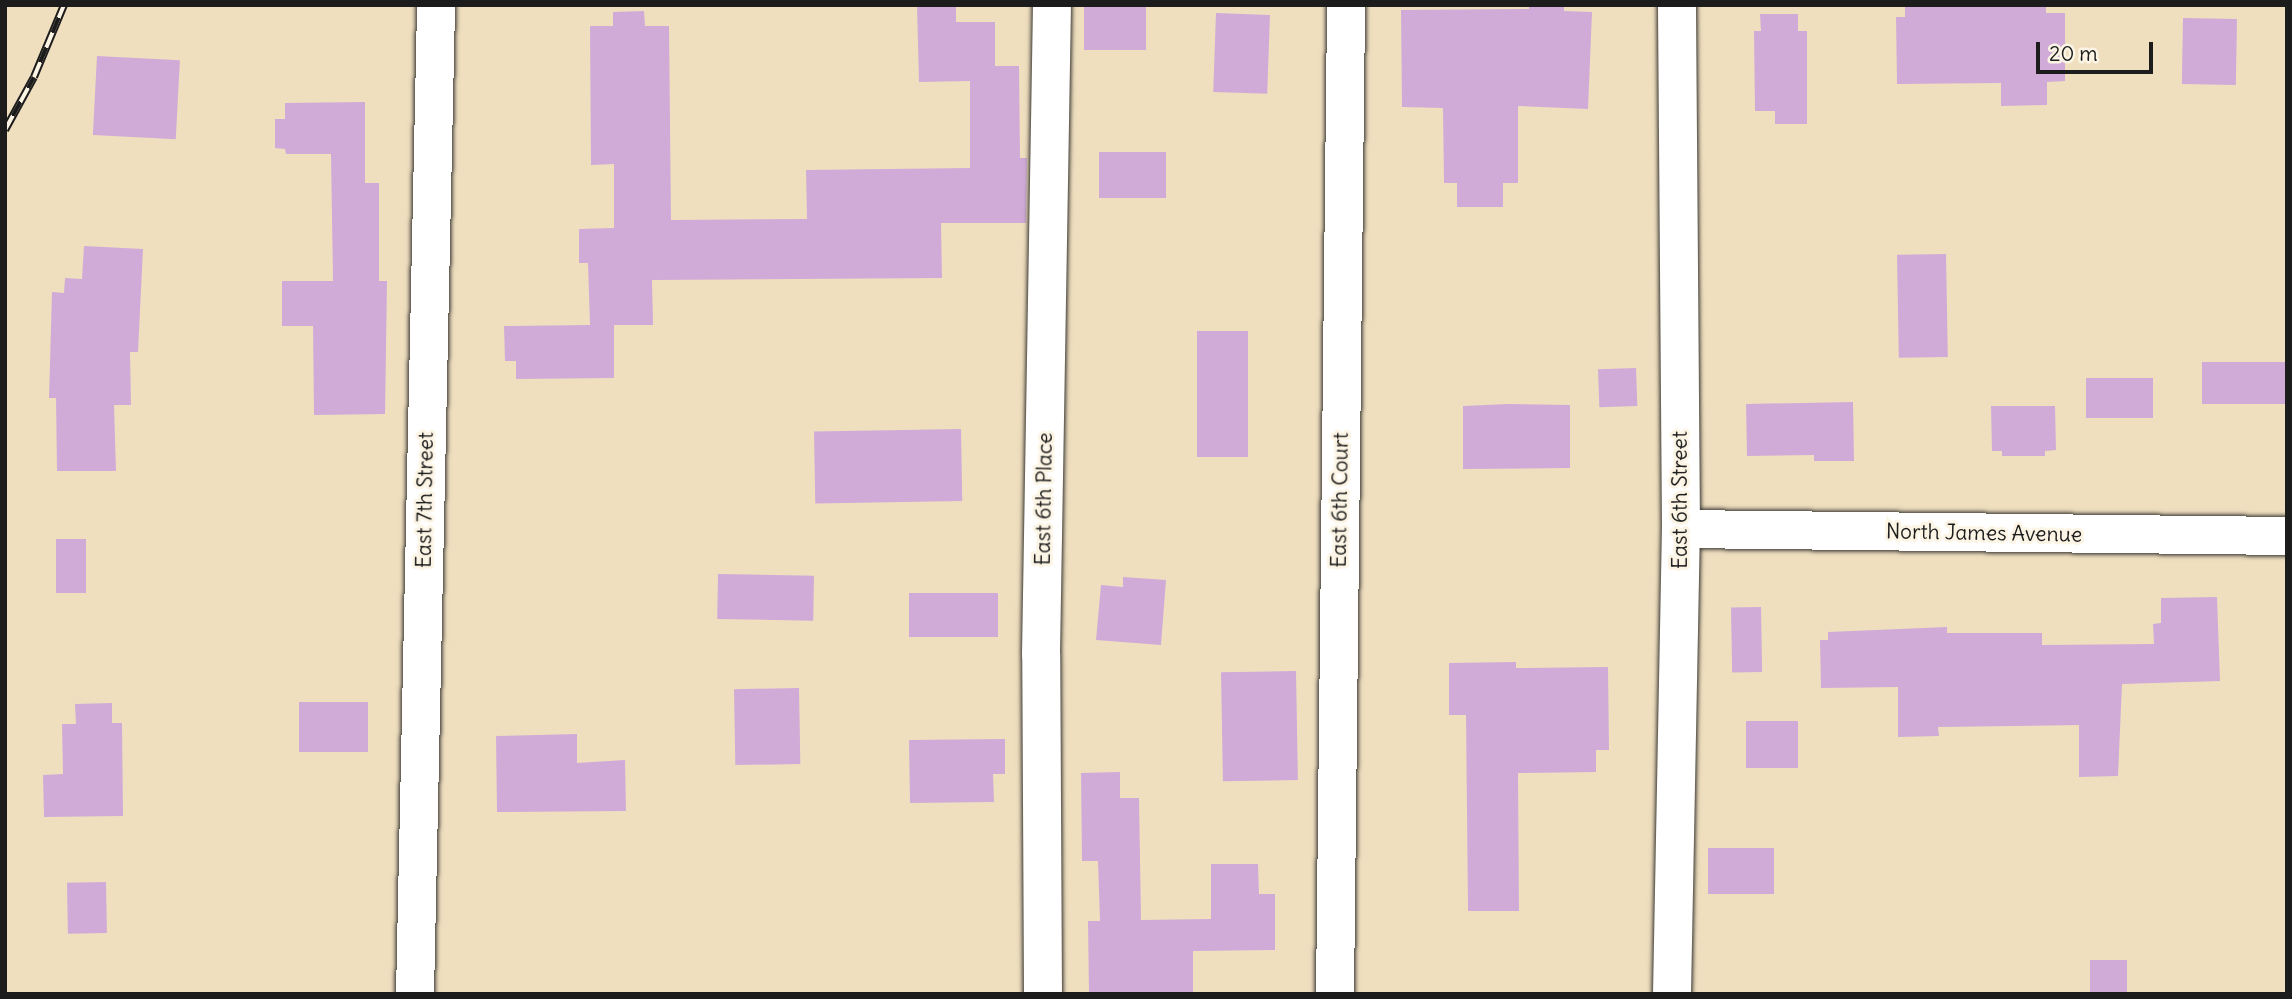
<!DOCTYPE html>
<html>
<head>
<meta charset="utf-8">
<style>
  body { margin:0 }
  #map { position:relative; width:2292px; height:999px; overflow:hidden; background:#efdfbf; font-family:Delius,sans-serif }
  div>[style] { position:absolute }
  .building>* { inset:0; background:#d0abd8; transform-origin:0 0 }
  .roads { filter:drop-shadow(0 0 2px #3c3934) drop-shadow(0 0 2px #3c3934) }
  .street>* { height:38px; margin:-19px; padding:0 19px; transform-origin:19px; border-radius:19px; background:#fff }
  .rail>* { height:8px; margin-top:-4px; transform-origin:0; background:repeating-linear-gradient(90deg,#fcf5e5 0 16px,#1c1c1c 0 32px); box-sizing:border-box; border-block:2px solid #1c1c1c }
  span { translate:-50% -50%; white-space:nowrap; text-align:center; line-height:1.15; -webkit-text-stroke:6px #fcf5e5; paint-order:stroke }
  .street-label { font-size:21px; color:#1c1c1c }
  .frame { position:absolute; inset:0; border:7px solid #1c1c1c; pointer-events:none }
  .scale { position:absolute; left:2036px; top:42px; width:117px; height:32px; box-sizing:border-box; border:4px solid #1c1c1c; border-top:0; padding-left:9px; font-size:21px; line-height:24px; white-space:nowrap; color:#1c1c1c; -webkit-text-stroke:5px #fcf5e5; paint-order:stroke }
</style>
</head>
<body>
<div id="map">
  <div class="building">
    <div style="clip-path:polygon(917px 5px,956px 5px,956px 22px,995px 22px,995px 66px,1019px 66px,1020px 158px,1027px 158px,1026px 223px,941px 223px,942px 278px,652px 280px,653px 325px,614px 325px,614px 378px,516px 379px,516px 361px,505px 361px,504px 326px,590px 325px,588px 263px,579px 263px,579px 229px,614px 228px,614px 164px,591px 165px,590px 26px,613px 26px,613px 12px,644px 11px,645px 26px,669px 26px,671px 220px,807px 219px,806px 170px,970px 168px,970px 81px,919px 82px)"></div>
    <div style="left:1084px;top:5px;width:62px;height:45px"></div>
    <div style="clip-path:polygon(1529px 5px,1564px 5px,1564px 11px,1592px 12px,1588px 109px,1518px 106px,1518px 183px,1503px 183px,1503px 207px,1457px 207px,1457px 183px,1444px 183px,1443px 108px,1402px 107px,1401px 10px,1529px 9px)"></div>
    <div style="clip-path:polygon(1905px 5px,2046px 5px,2046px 13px,2065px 13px,2065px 81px,2047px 82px,2047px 105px,2001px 106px,2001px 83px,1897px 84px,1896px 17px,1905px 17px)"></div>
    <div style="left:1216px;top:13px;width:54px;height:79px;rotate:2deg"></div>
    <div style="clip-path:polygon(1760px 14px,1798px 14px,1798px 31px,1807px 31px,1807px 124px,1775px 124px,1775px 111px,1755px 111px,1754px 31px,1761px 31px)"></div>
    <div style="left:2183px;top:18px;width:54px;height:66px;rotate:1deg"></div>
    <div style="left:97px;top:56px;width:83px;height:79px;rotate:3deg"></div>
    <div style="clip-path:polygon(365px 102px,365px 183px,379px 183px,379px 281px,387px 281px,385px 414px,314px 415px,313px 326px,282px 326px,282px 281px,333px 281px,331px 154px,286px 154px,285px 149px,275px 148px,275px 119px,285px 119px,285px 103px)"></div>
    <div style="left:1166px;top:152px;width:46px;height:67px;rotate:90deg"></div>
    <div style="clip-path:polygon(84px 246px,143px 249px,138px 352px,130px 352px,131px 405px,114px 405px,116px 471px,57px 471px,56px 398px,49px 398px,52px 292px,64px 293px,65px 278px,82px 279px)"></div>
    <div style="left:1946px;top:254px;width:103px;height:49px;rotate:89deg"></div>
    <div style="left:1248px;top:331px;width:126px;height:51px;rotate:90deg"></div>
    <div style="left:2287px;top:362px;width:42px;height:85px;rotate:90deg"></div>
    <div style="left:1636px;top:368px;width:38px;height:38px;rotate:88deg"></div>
    <div style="left:2086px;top:378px;width:67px;height:40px"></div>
    <div style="clip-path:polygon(1853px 402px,1854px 461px,1814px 461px,1814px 455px,1747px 456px,1746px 404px)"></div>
    <div style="clip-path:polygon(1508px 404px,1570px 405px,1570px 468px,1463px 469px,1463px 406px)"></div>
    <div style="clip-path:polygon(1991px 406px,2055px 406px,2056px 450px,2045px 451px,2045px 456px,2002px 456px,2002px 451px,1992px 451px)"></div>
    <div style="left:961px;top:429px;width:72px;height:147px;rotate:89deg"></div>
    <div style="left:56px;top:539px;width:30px;height:54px"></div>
    <div style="left:718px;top:574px;width:96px;height:45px;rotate:1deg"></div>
    <div style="clip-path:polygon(1123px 577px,1166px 580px,1161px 645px,1096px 640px,1101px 585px,1123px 587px)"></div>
    <div style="left:909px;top:593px;width:89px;height:44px"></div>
    <div style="clip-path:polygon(2217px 597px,2220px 681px,2122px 684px,2118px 776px,2079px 777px,2079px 725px,1938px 727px,1939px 736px,1898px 737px,1898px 687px,1821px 688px,1820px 640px,1828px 640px,1828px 632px,1947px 627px,1947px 633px,2042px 633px,2042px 645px,2154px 644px,2153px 624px,2161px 623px,2161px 598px)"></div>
    <div style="left:1761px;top:607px;width:65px;height:30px;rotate:89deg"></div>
    <div style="clip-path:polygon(1516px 662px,1516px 668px,1608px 667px,1609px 750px,1596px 750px,1596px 772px,1518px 773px,1519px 911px,1468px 911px,1466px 715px,1449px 715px,1449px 663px)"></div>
    <div style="left:1296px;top:671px;width:109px;height:75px;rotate:89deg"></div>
    <div style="left:799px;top:688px;width:76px;height:65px;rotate:89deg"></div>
    <div style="left:368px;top:702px;width:50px;height:69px;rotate:90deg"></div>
    <div style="clip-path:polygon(112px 703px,112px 723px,122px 723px,123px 816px,44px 817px,43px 775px,63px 774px,62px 724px,76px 724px,75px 704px)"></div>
    <div style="left:1746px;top:721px;width:52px;height:47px"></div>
    <div style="clip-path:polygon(577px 734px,577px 763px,625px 760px,626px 811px,497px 812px,496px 736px)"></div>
    <div style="clip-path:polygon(1005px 739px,1005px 774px,993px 774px,994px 802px,910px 803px,909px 740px)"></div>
    <div style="clip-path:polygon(1120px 772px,1120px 798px,1139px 798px,1141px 920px,1211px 919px,1211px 864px,1258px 864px,1259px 894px,1275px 894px,1275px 950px,1193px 951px,1193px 994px,1089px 994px,1088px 921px,1100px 921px,1098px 861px,1082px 861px,1081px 773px)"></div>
    <div style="left:1774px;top:848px;width:46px;height:66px;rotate:90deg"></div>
    <div style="left:106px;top:882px;width:51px;height:39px;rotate:89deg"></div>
    <div style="left:2090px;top:960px;width:37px;height:34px"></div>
  </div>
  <div class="roads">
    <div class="street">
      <div style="left:1681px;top:529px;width:606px;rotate:0.66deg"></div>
      <div style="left:415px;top:994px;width:989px;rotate:-88.78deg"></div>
      <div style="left:1043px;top:994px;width:340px;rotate:-90.3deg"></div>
      <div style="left:1041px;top:654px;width:649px;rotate:-89.03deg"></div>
      <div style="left:1335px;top:994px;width:989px;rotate:-89.36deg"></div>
      <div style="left:1672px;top:994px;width:465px;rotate:-88.9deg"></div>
      <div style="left:1681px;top:529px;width:524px;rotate:-90.44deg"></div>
    </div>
  </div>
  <div class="rail">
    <div style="left:5px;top:130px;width:60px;rotate:-61.3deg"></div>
    <div style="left:34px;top:77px;width:78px;rotate:-67.4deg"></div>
  </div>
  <div class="street-label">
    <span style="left:1044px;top:499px;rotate:-89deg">East 6th Place</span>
    <span style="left:425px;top:500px;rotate:-89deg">East 7th Street</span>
    <span style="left:1340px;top:500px;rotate:-89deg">East 6th Court</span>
    <span style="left:1680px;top:500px;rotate:-90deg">East 6th Street</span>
    <span style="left:1984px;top:533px;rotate:1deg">North James Avenue</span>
  </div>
  <div class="frame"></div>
  <div class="scale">20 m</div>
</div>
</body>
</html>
